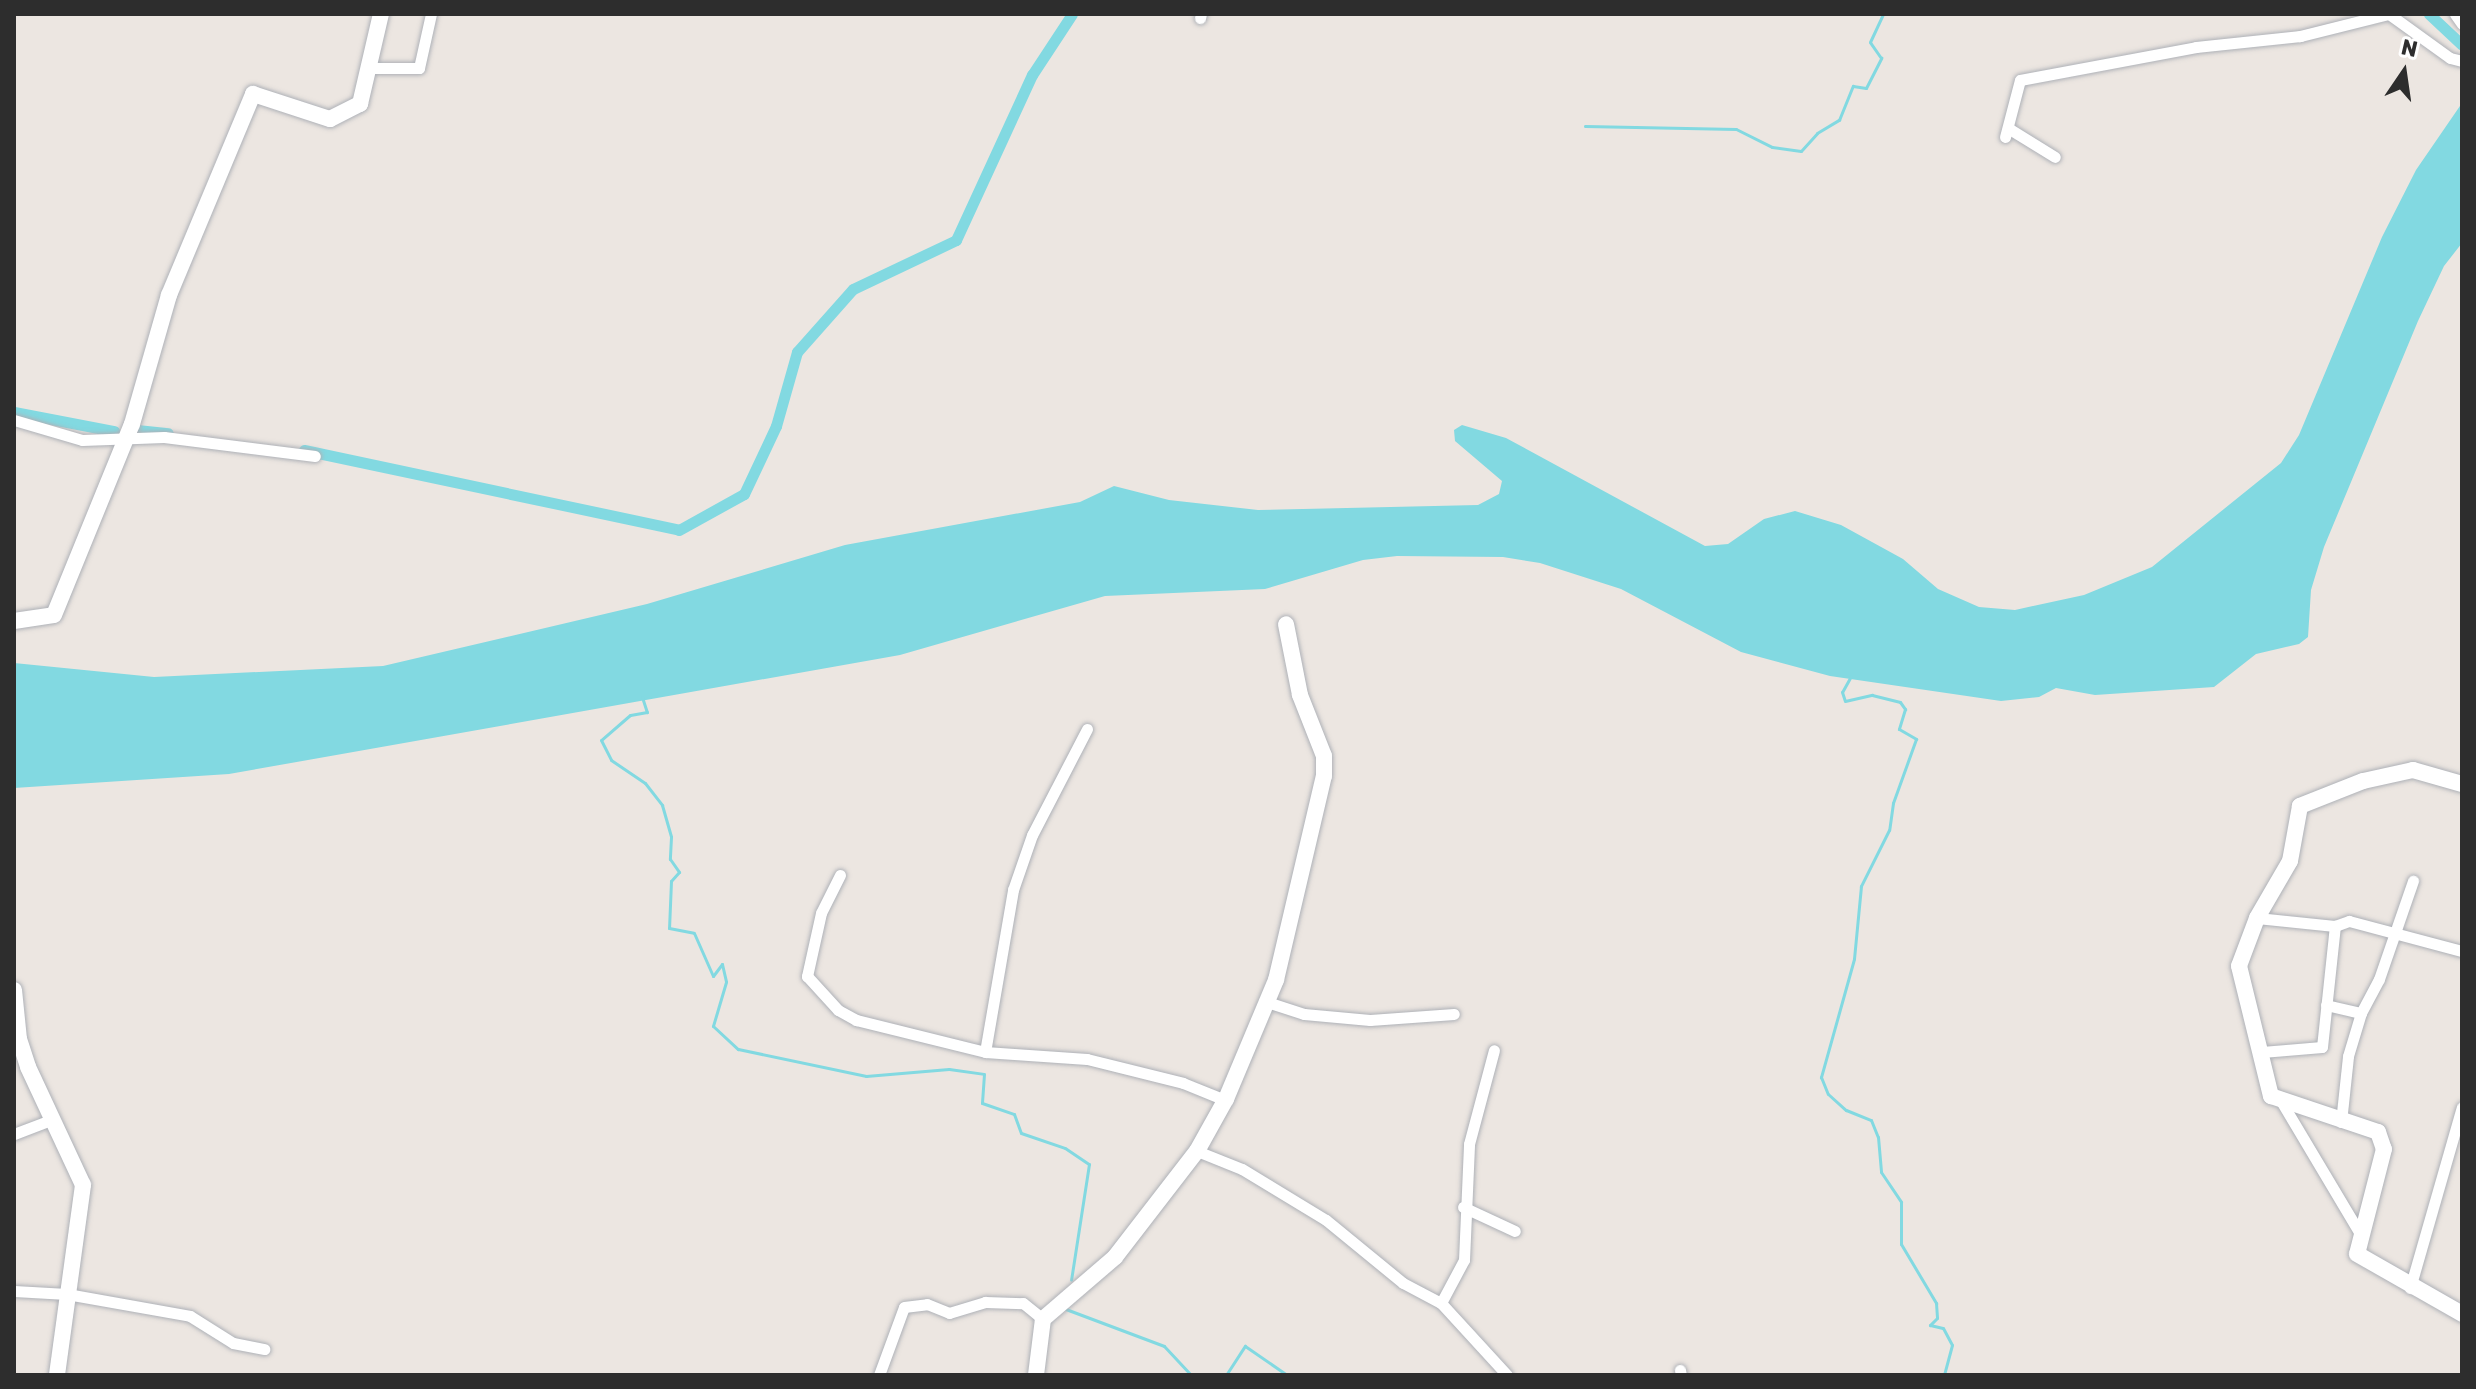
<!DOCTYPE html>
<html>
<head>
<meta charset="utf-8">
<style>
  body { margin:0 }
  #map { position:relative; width:2476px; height:1389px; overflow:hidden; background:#ece6e1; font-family:Rubik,sans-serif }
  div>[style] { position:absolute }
  .water>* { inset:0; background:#82d9e1 }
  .stream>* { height:3px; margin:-1.5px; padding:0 1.5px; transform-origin:1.5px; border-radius:1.5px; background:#82d9e1 }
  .canal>* { height:11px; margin:-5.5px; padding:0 5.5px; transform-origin:5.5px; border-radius:5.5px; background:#82d9e1 }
  .roads { filter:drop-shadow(0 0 2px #aeb1b7) drop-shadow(0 0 2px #aeb1b7) }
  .street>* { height:11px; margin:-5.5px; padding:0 5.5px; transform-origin:5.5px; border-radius:5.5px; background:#fff }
  .secondary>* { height:16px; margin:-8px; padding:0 8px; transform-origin:8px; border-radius:8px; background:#fff }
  span { translate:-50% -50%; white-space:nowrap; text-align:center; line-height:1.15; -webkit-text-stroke:6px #fff; paint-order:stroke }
  .frame { position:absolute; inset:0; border:16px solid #2d2d2d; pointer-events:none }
  .north { position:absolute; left:2364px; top:32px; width:80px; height:80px; -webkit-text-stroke:6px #fff; paint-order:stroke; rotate:13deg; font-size:22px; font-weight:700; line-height:32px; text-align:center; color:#2d2d2d }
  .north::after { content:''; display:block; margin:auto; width:28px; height:36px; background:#2d2d2d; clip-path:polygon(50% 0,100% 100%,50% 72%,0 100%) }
</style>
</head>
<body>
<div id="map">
  <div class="water">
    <div style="clip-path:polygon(2462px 103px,2462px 243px,2444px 266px,2418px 321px,2324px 547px,2311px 590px,2308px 637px,2299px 644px,2256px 654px,2214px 687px,2095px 695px,2056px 688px,2039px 697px,2001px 701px,1830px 676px,1741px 652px,1621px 589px,1540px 563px,1503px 557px,1397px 556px,1363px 560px,1265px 589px,1105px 596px,900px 655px,229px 774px,14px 788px,14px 663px,154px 677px,383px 666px,647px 604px,845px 545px,1080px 502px,1114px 486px,1169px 500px,1258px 510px,1478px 505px,1499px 494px,1502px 481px,1455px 441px,1454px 430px,1462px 425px,1506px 438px,1705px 546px,1728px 544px,1764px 519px,1795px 511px,1841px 525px,1903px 559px,1938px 589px,1979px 607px,2015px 610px,2084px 595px,2152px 567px,2281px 463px,2299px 435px,2382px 237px,2416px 170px)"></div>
  </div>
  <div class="stream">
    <div style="left:1585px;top:126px;width:151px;rotate:1.1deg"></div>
    <div style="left:1736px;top:129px;width:40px;rotate:26.6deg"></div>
    <div style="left:1772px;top:147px;width:29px;rotate:8deg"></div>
    <div style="left:1801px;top:151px;width:24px;rotate:-48deg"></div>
    <div style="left:1817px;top:133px;width:26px;rotate:-31deg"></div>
    <div style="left:1839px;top:120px;width:37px;rotate:-68deg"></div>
    <div style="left:1853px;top:86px;width:13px;rotate:9deg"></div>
    <div style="left:1866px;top:88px;width:34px;rotate:-63deg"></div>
    <div style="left:1881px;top:58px;width:19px;rotate:-125deg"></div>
    <div style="left:1870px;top:42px;width:31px;rotate:-65deg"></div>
    <div style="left:1851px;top:676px;width:18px;rotate:119deg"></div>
    <div style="left:1842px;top:692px;width:9px;rotate:72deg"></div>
    <div style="left:1845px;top:701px;width:28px;rotate:-13deg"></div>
    <div style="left:1872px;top:695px;width:29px;rotate:14deg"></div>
    <div style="left:1900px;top:702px;width:9px;rotate:54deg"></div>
    <div style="left:1905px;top:709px;width:21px;rotate:107deg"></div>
    <div style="left:1899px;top:729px;width:20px;rotate:30deg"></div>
    <div style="left:1916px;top:739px;width:68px;rotate:109.8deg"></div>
    <div style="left:1893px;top:803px;width:27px;rotate:98deg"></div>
    <div style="left:1889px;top:830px;width:63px;rotate:116.6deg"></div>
    <div style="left:1861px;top:886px;width:73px;rotate:95.5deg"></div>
    <div style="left:1854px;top:959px;width:123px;rotate:105.6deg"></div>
    <div style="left:1821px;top:1077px;width:18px;rotate:68deg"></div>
    <div style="left:1828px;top:1094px;width:24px;rotate:42deg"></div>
    <div style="left:1846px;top:1110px;width:27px;rotate:22deg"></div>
    <div style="left:1871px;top:1120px;width:18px;rotate:68deg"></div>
    <div style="left:1878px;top:1137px;width:35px;rotate:85deg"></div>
    <div style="left:1881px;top:1172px;width:36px;rotate:56deg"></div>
    <div style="left:1901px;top:1202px;width:42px;rotate:90deg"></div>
    <div style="left:1901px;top:1244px;width:69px;rotate:59.3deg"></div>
    <div style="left:1936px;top:1303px;width:15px;rotate:86deg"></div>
    <div style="left:1937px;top:1318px;width:10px;rotate:135deg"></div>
    <div style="left:1930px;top:1325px;width:13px;rotate:13deg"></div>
    <div style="left:1943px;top:1328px;width:19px;rotate:62deg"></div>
    <div style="left:1952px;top:1345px;width:31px;rotate:105deg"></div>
    <div style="left:642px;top:697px;width:16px;rotate:72deg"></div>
    <div style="left:647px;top:712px;width:17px;rotate:170deg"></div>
    <div style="left:630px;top:715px;width:38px;rotate:139deg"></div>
    <div style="left:601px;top:740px;width:22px;rotate:63deg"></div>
    <div style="left:611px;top:760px;width:41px;rotate:34.1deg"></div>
    <div style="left:645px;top:783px;width:28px;rotate:52deg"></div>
    <div style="left:662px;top:805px;width:33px;rotate:74deg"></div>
    <div style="left:671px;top:837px;width:22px;rotate:93deg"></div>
    <div style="left:670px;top:859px;width:16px;rotate:55deg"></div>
    <div style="left:679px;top:872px;width:12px;rotate:132deg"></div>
    <div style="left:671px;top:881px;width:47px;rotate:92.4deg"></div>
    <div style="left:669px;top:928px;width:25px;rotate:11deg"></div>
    <div style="left:694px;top:933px;width:47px;rotate:66.2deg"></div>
    <div style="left:713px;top:976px;width:15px;rotate:-53deg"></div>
    <div style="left:722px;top:964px;width:18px;rotate:77deg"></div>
    <div style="left:726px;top:982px;width:46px;rotate:106.5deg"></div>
    <div style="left:713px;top:1026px;width:34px;rotate:43deg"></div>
    <div style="left:738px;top:1049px;width:131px;rotate:11.9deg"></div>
    <div style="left:866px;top:1076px;width:83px;rotate:-4.8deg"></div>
    <div style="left:949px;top:1069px;width:35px;rotate:8deg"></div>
    <div style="left:984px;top:1074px;width:29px;rotate:94deg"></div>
    <div style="left:982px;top:1103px;width:34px;rotate:19deg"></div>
    <div style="left:1014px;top:1114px;width:20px;rotate:70deg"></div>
    <div style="left:1021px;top:1133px;width:46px;rotate:18.8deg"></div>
    <div style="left:1065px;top:1148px;width:29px;rotate:34deg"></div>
    <div style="left:1089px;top:1164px;width:117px;rotate:98.8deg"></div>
    <div style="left:1063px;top:1308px;width:108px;rotate:20.6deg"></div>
    <div style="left:1164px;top:1346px;width:40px;rotate:47deg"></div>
    <div style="left:1226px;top:1375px;width:35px;rotate:-57deg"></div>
    <div style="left:1245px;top:1346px;width:51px;rotate:34.6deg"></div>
  </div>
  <div class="canal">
    <div style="left:2429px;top:14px;width:45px;rotate:43.2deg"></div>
    <div style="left:14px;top:412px;width:102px;rotate:10.8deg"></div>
    <div style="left:137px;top:430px;width:31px;rotate:6deg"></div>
    <div style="left:304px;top:450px;width:383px;rotate:12deg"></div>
    <div style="left:679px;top:530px;width:74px;rotate:-29deg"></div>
    <div style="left:744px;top:494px;width:75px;rotate:-64.8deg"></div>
    <div style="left:776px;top:426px;width:77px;rotate:-74.2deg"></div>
    <div style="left:797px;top:352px;width:84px;rotate:-48.4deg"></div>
    <div style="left:853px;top:289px;width:114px;rotate:-25.4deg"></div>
    <div style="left:956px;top:240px;width:182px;rotate:-65.3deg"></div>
    <div style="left:1032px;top:75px;width:73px;rotate:-56.7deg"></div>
  </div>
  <div class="roads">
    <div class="street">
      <div style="left:2389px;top:14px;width:75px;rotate:35.8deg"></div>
      <div style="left:2450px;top:58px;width:12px;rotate:14deg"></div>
      <div style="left:2455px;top:14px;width:12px;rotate:55deg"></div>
      <div style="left:1200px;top:18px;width:4px;rotate:-76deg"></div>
      <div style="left:368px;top:68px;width:51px"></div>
      <div style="left:419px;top:68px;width:55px;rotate:-77.5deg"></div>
      <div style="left:2008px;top:128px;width:55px;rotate:31.7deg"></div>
      <div style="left:2005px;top:137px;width:59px;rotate:-75.3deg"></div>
      <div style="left:2020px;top:80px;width:179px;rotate:-10.6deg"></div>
      <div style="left:2196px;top:47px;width:105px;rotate:-6deg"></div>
      <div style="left:2300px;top:36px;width:91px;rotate:-14deg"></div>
      <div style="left:14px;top:420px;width:71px;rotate:16.4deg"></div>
      <div style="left:82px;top:440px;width:82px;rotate:-2.1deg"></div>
      <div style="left:164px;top:437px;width:152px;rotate:7.2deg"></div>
      <div style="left:1087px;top:729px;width:119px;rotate:117.4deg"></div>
      <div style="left:1032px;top:835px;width:58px;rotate:109.1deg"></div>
      <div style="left:1013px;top:890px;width:164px;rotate:99.8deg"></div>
      <div style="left:985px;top:1052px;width:102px;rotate:3.9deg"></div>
      <div style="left:1087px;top:1059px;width:99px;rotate:14deg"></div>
      <div style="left:1183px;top:1083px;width:45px;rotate:22deg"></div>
      <div style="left:840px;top:875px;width:42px;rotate:116.6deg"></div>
      <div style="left:821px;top:913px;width:65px;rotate:102.5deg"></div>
      <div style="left:807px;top:976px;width:46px;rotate:47.6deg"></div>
      <div style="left:838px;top:1010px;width:21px;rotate:29deg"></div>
      <div style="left:856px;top:1020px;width:133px;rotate:13.9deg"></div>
      <div style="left:2257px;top:918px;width:78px;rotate:5.9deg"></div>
      <div style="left:2335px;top:926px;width:15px;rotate:-20deg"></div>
      <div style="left:2349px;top:921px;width:117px;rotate:14.9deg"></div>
      <div style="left:1264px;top:1001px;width:42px;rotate:18deg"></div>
      <div style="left:1304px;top:1014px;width:66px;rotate:5.2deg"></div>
      <div style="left:1370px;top:1020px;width:84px;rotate:-4.1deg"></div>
      <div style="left:2326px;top:1005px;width:36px;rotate:13deg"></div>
      <div style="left:2262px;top:1052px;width:60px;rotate:-4.8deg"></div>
      <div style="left:2322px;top:1047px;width:122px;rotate:-83.9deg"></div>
      <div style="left:2281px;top:1101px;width:152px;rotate:59.2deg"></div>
      <div style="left:2341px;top:1122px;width:66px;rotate:-83.9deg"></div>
      <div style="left:2348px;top:1056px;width:45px;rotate:-73.2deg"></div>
      <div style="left:2361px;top:1013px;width:38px;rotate:-62deg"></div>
      <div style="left:2379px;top:979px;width:104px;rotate:-70.9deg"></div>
      <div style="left:14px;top:1134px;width:39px;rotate:-21deg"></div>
      <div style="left:1197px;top:1151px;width:48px;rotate:21.8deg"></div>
      <div style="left:1242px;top:1169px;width:98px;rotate:31.3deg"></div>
      <div style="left:1326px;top:1220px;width:99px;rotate:39.3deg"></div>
      <div style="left:1403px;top:1283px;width:43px;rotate:27.8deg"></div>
      <div style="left:1441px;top:1303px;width:98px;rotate:47.5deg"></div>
      <div style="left:1463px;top:1207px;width:57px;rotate:24.8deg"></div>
      <div style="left:2410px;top:1288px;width:188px;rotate:-74deg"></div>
      <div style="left:14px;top:1291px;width:53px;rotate:3.2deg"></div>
      <div style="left:67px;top:1294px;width:125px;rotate:10.1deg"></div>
      <div style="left:190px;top:1316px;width:51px;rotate:32.1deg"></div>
      <div style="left:233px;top:1343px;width:32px;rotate:11deg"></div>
      <div style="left:1441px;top:1303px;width:49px;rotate:-61.9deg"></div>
      <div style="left:1464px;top:1260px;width:116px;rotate:-87.5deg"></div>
      <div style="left:1469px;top:1144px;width:97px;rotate:-75.1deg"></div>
      <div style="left:1680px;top:1370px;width:5px;rotate:79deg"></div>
      <div style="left:879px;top:1375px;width:72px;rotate:-69.8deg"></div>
      <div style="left:904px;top:1307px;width:23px;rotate:-7deg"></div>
      <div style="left:927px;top:1304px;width:24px;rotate:22deg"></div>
      <div style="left:949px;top:1313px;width:38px;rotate:-17deg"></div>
      <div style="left:985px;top:1302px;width:38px;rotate:2deg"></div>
      <div style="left:1023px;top:1303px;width:26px;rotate:39deg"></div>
    </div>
    <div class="secondary">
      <div style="left:14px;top:621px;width:40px;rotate:-8.5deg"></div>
      <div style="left:54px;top:615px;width:206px;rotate:-67.8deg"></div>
      <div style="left:132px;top:424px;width:134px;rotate:-74deg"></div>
      <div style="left:169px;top:295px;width:218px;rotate:-67.3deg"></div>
      <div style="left:253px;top:94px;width:81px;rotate:18deg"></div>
      <div style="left:330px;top:119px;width:34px;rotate:-27deg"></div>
      <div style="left:360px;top:104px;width:92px;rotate:-76.9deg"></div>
      <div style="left:2462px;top:784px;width:51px;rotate:-164.1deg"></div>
      <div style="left:2413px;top:770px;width:51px;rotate:167.6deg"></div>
      <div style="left:2363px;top:781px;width:68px;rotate:158.4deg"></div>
      <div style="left:2300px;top:806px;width:56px;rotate:100.3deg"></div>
      <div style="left:2290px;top:861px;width:66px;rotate:120.1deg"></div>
      <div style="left:2257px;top:918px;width:51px;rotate:110.6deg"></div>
      <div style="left:2239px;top:966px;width:134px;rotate:76.2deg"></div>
      <div style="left:2271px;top:1096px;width:113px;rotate:18.6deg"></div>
      <div style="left:2378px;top:1132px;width:18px;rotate:71deg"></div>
      <div style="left:2384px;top:1149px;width:108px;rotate:104.4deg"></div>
      <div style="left:2357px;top:1254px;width:121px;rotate:29.7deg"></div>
      <div style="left:14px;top:990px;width:49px;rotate:84.2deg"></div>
      <div style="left:19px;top:1039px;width:29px;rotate:72deg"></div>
      <div style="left:28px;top:1067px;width:130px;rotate:65deg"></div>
      <div style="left:83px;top:1185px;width:192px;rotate:97.8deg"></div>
      <div style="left:1036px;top:1375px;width:56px;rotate:-82.9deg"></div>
      <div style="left:1043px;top:1319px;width:95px;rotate:-40.7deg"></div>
      <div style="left:1115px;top:1257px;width:134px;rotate:-52.3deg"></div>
      <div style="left:1197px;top:1151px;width:60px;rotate:-60.9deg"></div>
      <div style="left:1226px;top:1099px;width:129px;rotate:-67.2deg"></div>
      <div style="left:1276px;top:980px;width:210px;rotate:-76.8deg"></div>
      <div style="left:1324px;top:776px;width:20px;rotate:-90deg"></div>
      <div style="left:1324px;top:756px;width:66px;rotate:-111.5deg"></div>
      <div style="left:1300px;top:695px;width:72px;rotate:-101.2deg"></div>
    </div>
  </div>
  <div class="frame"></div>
  <div class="north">N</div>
</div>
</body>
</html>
